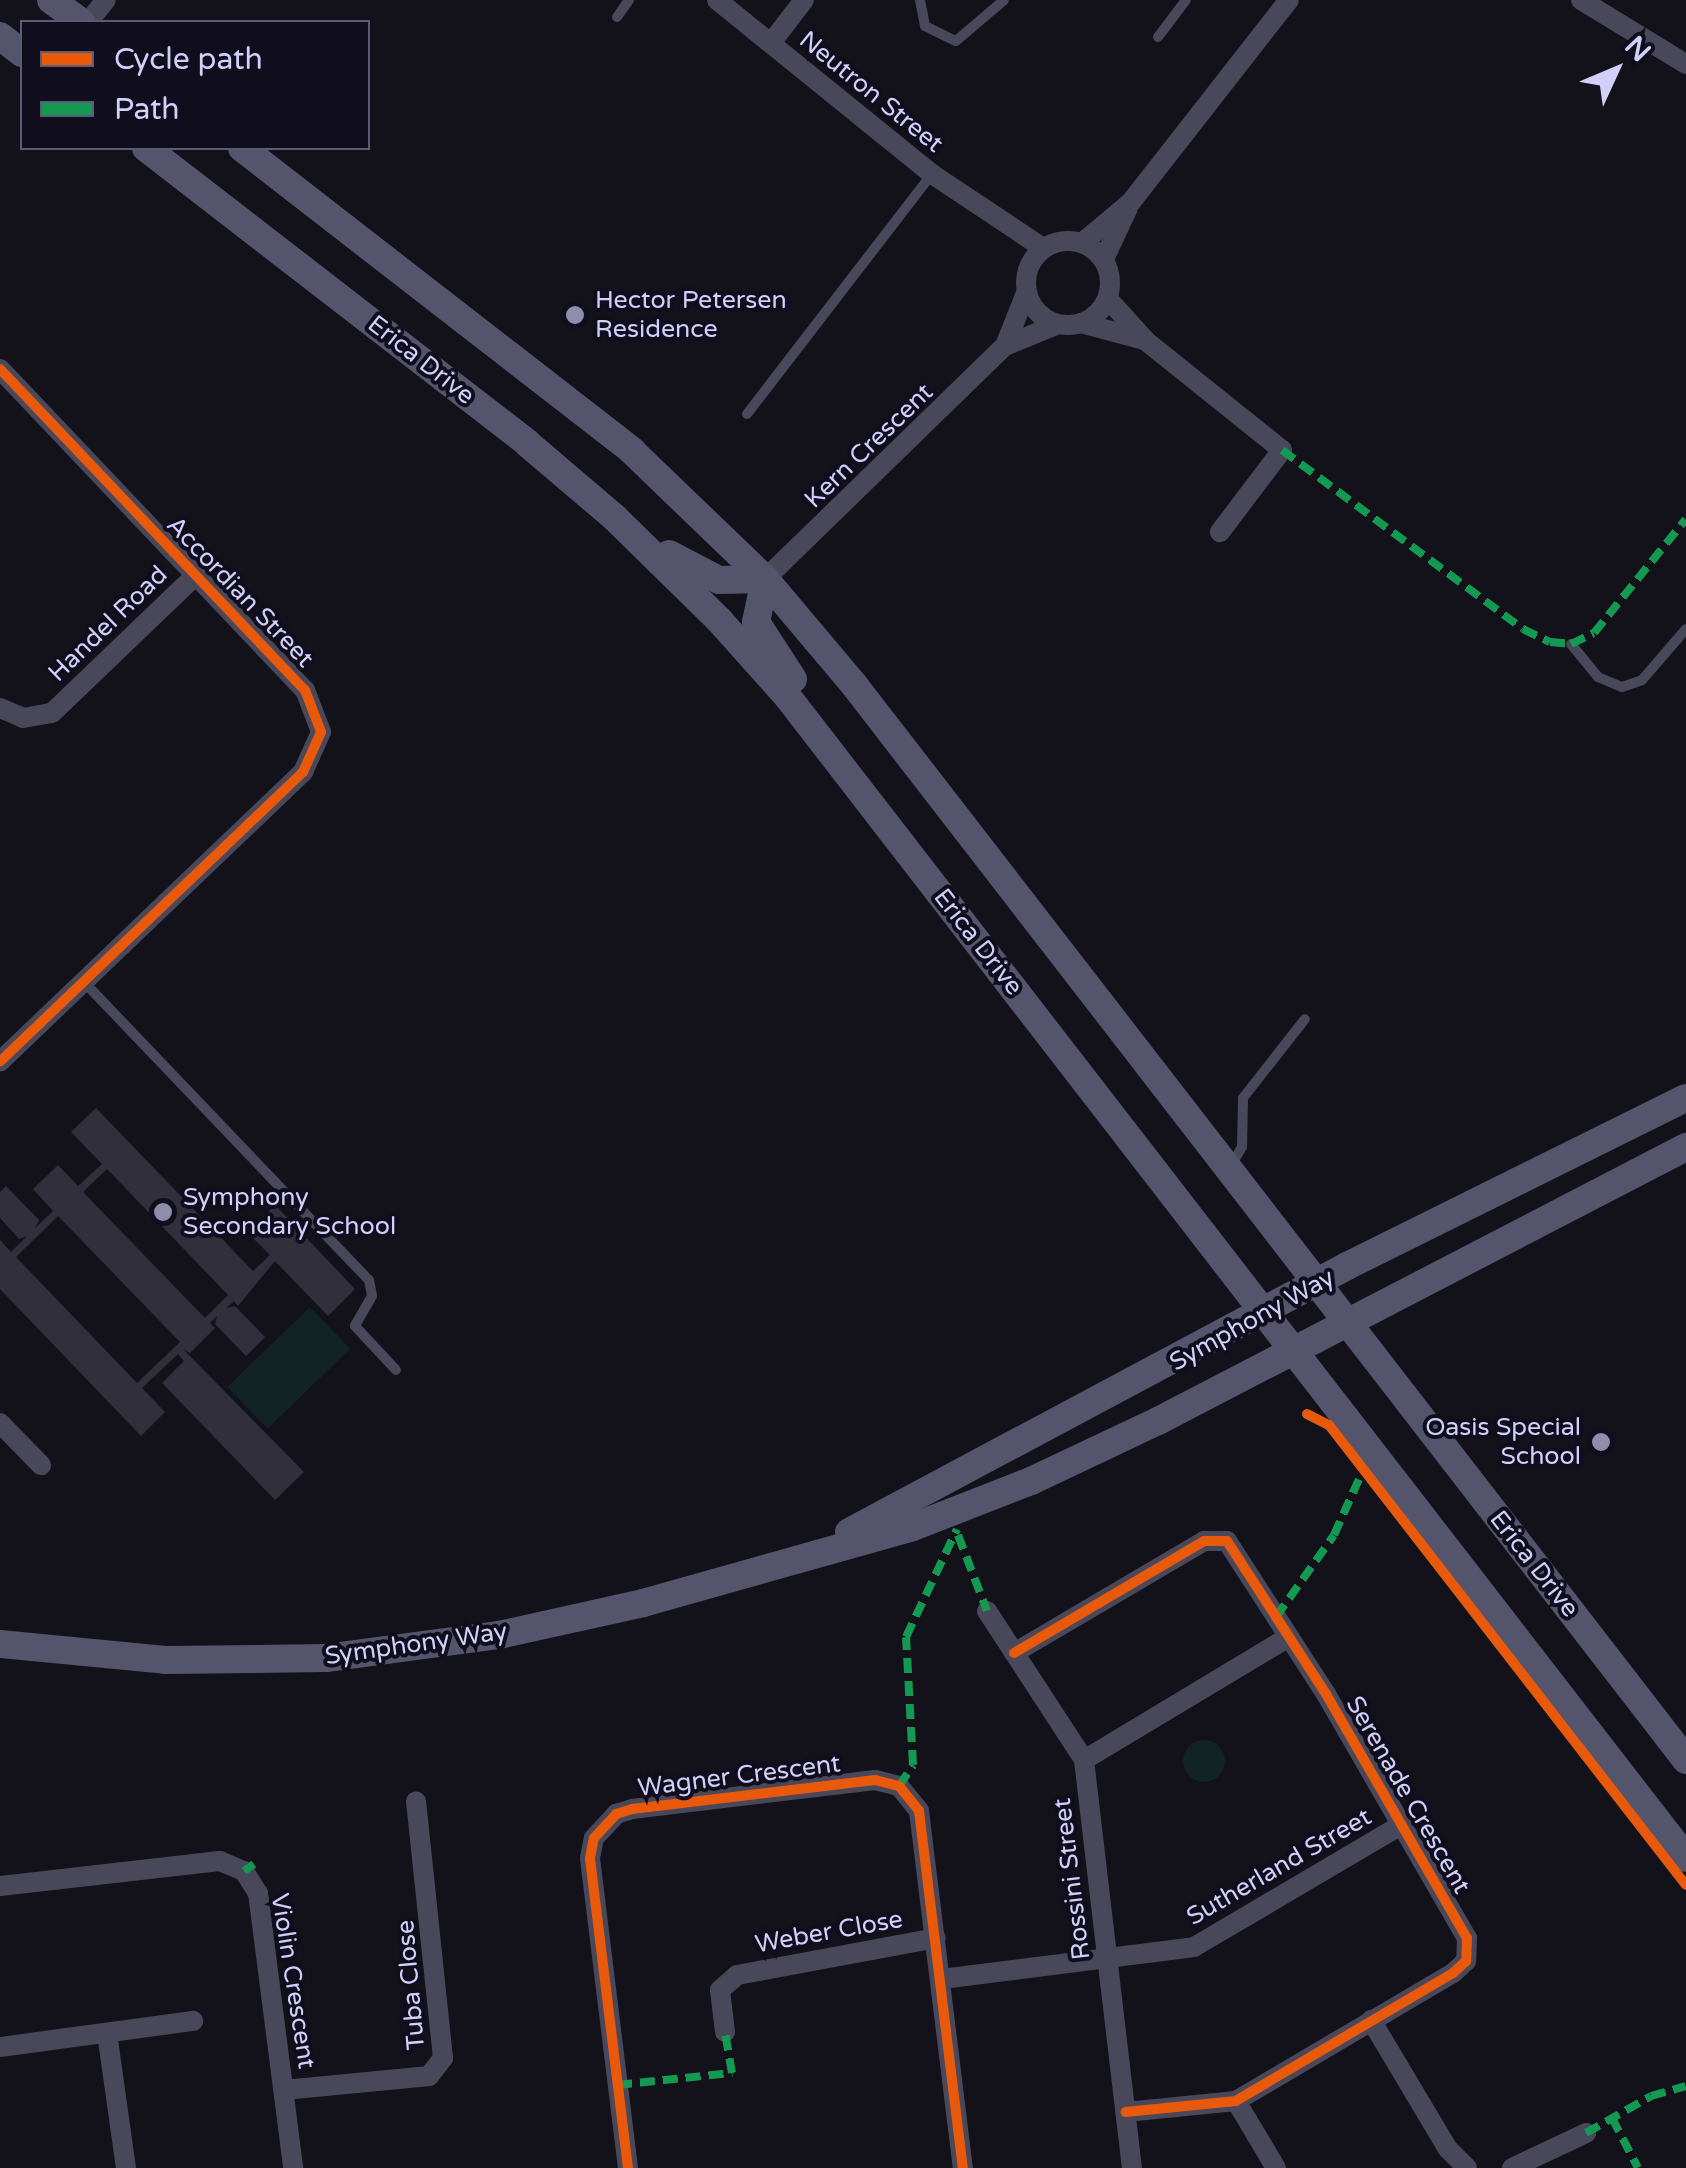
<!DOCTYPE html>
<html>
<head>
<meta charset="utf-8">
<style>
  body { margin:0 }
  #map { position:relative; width:1686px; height:2168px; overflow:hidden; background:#13121a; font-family:"Varela Round",sans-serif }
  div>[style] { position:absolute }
  .green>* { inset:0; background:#122324; transform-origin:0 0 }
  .round { border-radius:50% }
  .building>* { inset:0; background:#312f3c }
  .service>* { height:10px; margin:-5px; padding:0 5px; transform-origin:5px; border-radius:5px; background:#48485a }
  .minor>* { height:20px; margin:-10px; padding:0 10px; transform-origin:10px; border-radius:10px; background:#48485a }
  .minor>.ring { margin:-10px; padding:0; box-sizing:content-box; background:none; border:20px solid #48485a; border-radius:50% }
  .secondary>* { height:28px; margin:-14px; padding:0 14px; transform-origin:14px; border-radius:14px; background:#54546c }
  .quiet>* { height:8px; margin-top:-4px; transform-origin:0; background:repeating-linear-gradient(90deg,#139951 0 15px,transparent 0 23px) }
  .cycleway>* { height:10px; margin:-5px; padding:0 5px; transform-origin:5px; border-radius:5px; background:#e8590c }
  .dots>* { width:28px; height:28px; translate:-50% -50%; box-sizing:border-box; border:5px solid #100e1d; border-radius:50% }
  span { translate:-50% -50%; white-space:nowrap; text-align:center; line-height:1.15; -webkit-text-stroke:8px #100e1d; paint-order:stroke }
  .street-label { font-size:25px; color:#d2cffa }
  .poi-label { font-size:25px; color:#d2cffa }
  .left { translate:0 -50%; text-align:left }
  .right { translate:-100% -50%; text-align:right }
  .legend { position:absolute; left:20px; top:20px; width:350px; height:130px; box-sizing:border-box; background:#100e1d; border:2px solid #5e5b75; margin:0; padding:12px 18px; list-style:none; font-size:30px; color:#d2cffa }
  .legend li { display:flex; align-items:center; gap:20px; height:50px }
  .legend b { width:50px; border:2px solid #5e5b75 }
  .north { position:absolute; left:1566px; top:20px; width:100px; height:100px; -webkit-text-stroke:8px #100e1d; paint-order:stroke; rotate:46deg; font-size:28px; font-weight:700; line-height:40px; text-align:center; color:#d2cffa }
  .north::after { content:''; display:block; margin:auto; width:35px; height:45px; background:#d2cffa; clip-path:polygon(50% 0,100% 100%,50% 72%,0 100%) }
</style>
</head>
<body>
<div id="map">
  <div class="green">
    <div style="left:310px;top:1307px;width:58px;height:115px;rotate:46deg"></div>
    <div class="round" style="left:1183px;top:1740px;width:42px;height:42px"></div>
  </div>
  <div class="building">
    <div style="clip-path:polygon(evenodd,96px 1108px,253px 1271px,270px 1255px,247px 1232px,275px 1205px,355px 1289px,328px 1316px,275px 1261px,238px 1306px,234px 1301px,226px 1308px,235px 1306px,265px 1337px,246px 1356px,215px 1324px,217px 1316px,210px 1323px,215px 1328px,190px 1353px,183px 1349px,304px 1472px,275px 1500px,162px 1383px,184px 1361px,178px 1354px,142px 1388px,165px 1412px,141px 1436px,0 1289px,0 1240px,11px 1252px,27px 1236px,19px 1239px,0 1218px,0 1192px,6px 1186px,39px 1220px,35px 1228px,53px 1211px,33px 1189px,58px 1165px,78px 1186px,102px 1164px,71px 1132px,96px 1108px,107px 1169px,228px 1295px,205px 1318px,83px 1192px,107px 1169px,96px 1108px,58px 1216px,180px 1342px,137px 1383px,16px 1257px,58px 1216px)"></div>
  </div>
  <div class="service">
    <div style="left:920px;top:0;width:26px;rotate:79deg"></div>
    <div style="left:925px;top:26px;width:34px;rotate:26deg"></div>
    <div style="left:956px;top:41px;width:63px;rotate:-40.5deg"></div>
    <div style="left:617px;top:17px;width:21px;rotate:-55deg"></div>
    <div style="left:1158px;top:37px;width:46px;rotate:-52.9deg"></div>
    <div style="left:747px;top:414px;width:303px;rotate:-52.4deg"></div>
    <div style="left:1571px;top:644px;width:43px;rotate:50.7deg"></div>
    <div style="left:1598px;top:677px;width:26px;rotate:23deg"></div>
    <div style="left:1622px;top:687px;width:21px;rotate:-19deg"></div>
    <div style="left:1642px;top:680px;width:67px;rotate:-49.2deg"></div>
    <div style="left:84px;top:982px;width:412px;rotate:46.3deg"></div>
    <div style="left:369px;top:1280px;width:16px;rotate:79deg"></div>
    <div style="left:372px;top:1296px;width:34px;rotate:120deg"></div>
    <div style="left:355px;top:1326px;width:60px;rotate:47deg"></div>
    <div style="left:1230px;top:1167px;width:23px;rotate:-59deg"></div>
    <div style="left:1242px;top:1147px;width:49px;rotate:-88.8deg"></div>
    <div style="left:1243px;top:1098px;width:100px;rotate:-51.9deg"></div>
  </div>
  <div class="minor">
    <div style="left:717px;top:0;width:277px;rotate:39deg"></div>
    <div style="left:932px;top:174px;width:133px;rotate:33.7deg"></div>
    <div style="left:1581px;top:0;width:123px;rotate:31.4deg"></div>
    <div style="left:88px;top:22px;width:28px;rotate:-51deg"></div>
    <div style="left:771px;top:43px;width:54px;rotate:-52.5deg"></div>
    <div class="ring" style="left:1026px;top:241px;width:64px;height:64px"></div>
    <div style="left:1082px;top:243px;width:64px;rotate:-39.9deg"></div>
    <div style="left:1131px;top:202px;width:256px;rotate:-52deg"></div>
    <div style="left:1104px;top:259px;width:56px;rotate:-64.8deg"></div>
    <div style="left:1108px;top:299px;width:57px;rotate:47.9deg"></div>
    <div style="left:1146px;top:341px;width:174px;rotate:38.7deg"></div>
    <div style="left:1282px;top:450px;width:103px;rotate:127.1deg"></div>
    <div style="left:1081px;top:323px;width:66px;rotate:14.9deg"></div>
    <div style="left:1005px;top:346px;width:57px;rotate:-68.4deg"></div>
    <div style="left:0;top:369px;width:443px;rotate:46.5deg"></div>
    <div style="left:305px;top:690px;width:45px;rotate:69.1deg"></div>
    <div style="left:321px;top:732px;width:44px;rotate:114.2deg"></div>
    <div style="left:303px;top:772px;width:419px;rotate:136.3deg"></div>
    <div style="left:765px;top:579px;width:334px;rotate:-44.2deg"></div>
    <div style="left:1005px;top:346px;width:57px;rotate:-22.5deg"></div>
    <div style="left:0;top:708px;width:25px;rotate:23deg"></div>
    <div style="left:23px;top:718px;width:29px;rotate:-10deg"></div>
    <div style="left:52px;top:713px;width:199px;rotate:-43.8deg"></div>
    <div style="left:0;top:1423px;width:59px;rotate:45.7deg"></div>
    <div style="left:987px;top:1611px;width:178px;rotate:56.9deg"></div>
    <div style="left:1084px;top:1760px;width:411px;rotate:83.3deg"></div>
    <div style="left:1014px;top:1653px;width:221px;rotate:-30.5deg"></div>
    <div style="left:1204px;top:1541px;width:23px"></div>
    <div style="left:1227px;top:1541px;width:182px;rotate:57.1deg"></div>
    <div style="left:1326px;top:1694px;width:282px;rotate:60deg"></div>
    <div style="left:1467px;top:1938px;width:23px;rotate:92deg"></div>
    <div style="left:1466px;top:1961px;width:18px;rotate:137deg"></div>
    <div style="left:1453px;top:1973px;width:252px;rotate:149.5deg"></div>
    <div style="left:1236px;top:2101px;width:111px;rotate:174.3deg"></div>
    <div style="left:1084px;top:1760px;width:239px;rotate:-31deg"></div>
    <div style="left:0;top:1886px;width:221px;rotate:-6.5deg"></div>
    <div style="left:220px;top:1861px;width:26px;rotate:23deg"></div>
    <div style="left:244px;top:1871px;width:26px;rotate:58deg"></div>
    <div style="left:258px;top:1893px;width:277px;rotate:82.7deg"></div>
    <div style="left:942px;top:1979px;width:254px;rotate:-7.2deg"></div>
    <div style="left:1194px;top:1947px;width:243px;rotate:-30.5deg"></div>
    <div style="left:1371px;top:2020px;width:150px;rotate:59.2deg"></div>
    <div style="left:1448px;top:2149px;width:27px;rotate:45deg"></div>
    <div style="left:725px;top:2032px;width:42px;rotate:-96.8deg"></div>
    <div style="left:720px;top:1990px;width:23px;rotate:-41deg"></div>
    <div style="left:737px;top:1975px;width:202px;rotate:-10.5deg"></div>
    <div style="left:107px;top:2033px;width:136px;rotate:82deg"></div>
    <div style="left:0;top:2047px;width:195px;rotate:-7.7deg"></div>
    <div style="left:284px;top:2090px;width:146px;rotate:-5.5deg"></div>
    <div style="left:429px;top:2076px;width:23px;rotate:-52deg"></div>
    <div style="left:443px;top:2058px;width:258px;rotate:-96deg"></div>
    <div style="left:1236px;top:2101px;width:78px;rotate:59.2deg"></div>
    <div style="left:628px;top:2168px;width:312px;rotate:-97deg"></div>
    <div style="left:590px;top:1858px;width:20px;rotate:-79deg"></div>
    <div style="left:594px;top:1838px;width:33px;rotate:-47deg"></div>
    <div style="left:616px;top:1814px;width:17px;rotate:-17deg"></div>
    <div style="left:632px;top:1809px;width:245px;rotate:-6.8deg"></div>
    <div style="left:875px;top:1780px;width:25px;rotate:14deg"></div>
    <div style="left:899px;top:1786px;width:32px;rotate:51deg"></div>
    <div style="left:919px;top:1811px;width:360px;rotate:83deg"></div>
    <div style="left:1512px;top:2168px;width:82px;rotate:-25.3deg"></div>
  </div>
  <div class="secondary">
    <div style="left:51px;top:0;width:37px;rotate:36deg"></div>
    <div style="left:0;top:36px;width:28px;rotate:38deg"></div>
    <div style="left:146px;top:148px;width:482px;rotate:37.7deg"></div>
    <div style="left:527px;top:443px;width:116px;rotate:40.4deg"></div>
    <div style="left:615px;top:518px;width:146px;rotate:44.4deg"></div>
    <div style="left:719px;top:620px;width:102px;rotate:48.2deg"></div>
    <div style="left:787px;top:696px;width:1469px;rotate:52.27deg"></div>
    <div style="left:242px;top:148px;width:494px;rotate:37.8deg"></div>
    <div style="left:632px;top:451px;width:185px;rotate:43.9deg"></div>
    <div style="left:765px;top:579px;width:140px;rotate:49.9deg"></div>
    <div style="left:855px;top:686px;width:1358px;rotate:52.27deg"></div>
    <div style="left:669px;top:554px;width:56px;rotate:27.5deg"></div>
    <div style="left:719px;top:580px;width:46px;rotate:-1.2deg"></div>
    <div style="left:765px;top:579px;width:44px;rotate:101.8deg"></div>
    <div style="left:756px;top:622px;width:68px;rotate:57deg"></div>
    <div style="left:849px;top:1532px;width:565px;rotate:-28.11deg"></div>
    <div style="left:1347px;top:1266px;width:378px;rotate:-26.4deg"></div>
    <div style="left:0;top:1644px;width:166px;rotate:5.5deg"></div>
    <div style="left:165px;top:1660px;width:161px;rotate:-0.7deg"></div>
    <div style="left:326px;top:1658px;width:175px;rotate:-7.6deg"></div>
    <div style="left:499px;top:1635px;width:148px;rotate:-12.5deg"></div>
    <div style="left:643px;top:1603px;width:280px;rotate:-15.7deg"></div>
    <div style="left:913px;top:1527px;width:127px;rotate:-21.3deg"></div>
    <div style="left:1031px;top:1481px;width:140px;rotate:-25.3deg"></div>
    <div style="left:1158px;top:1421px;width:595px;rotate:-27.43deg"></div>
  </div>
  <div class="quiet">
    <div style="left:1282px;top:450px;width:300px;rotate:36.6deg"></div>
    <div style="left:1523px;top:629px;width:30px;rotate:26deg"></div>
    <div style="left:1550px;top:642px;width:21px;rotate:5deg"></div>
    <div style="left:1571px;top:644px;width:25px;rotate:-26deg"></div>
    <div style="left:1594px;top:633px;width:146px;rotate:-51.1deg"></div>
    <div style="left:958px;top:1535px;width:81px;rotate:69.1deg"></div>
    <div style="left:1276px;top:1617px;width:100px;rotate:-54.7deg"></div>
    <div style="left:1334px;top:1535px;width:61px;rotate:-65.9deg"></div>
    <div style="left:899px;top:1786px;width:25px;rotate:-56deg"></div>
    <div style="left:913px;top:1765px;width:128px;rotate:-93.1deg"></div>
    <div style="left:906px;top:1637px;width:119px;rotate:-64.7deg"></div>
    <div style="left:244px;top:1871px;width:12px;rotate:-35deg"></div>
    <div style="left:617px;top:2085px;width:116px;rotate:-6deg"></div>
    <div style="left:732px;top:2073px;width:42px;rotate:-99.7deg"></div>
    <div style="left:1612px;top:2118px;width:56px;rotate:62.5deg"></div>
    <div style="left:1586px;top:2133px;width:75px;rotate:-29.6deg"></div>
    <div style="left:1651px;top:2096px;width:36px;rotate:-16deg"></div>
  </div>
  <div class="cycleway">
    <div style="left:0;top:369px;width:443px;rotate:46.5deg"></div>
    <div style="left:305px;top:690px;width:45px;rotate:69.1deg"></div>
    <div style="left:321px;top:732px;width:44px;rotate:114.2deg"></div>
    <div style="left:303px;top:772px;width:419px;rotate:136.3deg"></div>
    <div style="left:1307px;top:1414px;width:25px;rotate:27deg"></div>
    <div style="left:1329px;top:1425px;width:582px;rotate:52.19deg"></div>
    <div style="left:1014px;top:1653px;width:221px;rotate:-30.5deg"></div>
    <div style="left:1204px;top:1541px;width:23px"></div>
    <div style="left:1227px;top:1541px;width:182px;rotate:57.1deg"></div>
    <div style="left:1326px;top:1694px;width:282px;rotate:60deg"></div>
    <div style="left:1467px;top:1938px;width:23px;rotate:92deg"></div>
    <div style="left:1466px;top:1961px;width:18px;rotate:137deg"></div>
    <div style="left:1453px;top:1973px;width:252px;rotate:149.5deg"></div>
    <div style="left:1236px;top:2101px;width:111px;rotate:174.3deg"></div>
    <div style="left:628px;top:2168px;width:312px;rotate:-97deg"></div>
    <div style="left:590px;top:1858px;width:20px;rotate:-79deg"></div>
    <div style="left:594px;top:1838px;width:33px;rotate:-47deg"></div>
    <div style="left:616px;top:1814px;width:17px;rotate:-17deg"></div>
    <div style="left:632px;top:1809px;width:245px;rotate:-6.8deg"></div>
    <div style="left:875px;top:1780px;width:25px;rotate:14deg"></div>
    <div style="left:899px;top:1786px;width:32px;rotate:51deg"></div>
    <div style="left:919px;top:1811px;width:360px;rotate:83deg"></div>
  </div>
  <div class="dots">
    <div style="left:575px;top:315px;background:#8f8dac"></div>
    <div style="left:163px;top:1212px;background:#8f8dac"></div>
    <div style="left:1601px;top:1442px;background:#8f8dac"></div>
  </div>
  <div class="street-label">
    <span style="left:871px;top:92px;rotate:39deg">Neutron Street</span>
    <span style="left:421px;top:360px;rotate:38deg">Erica Drive</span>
    <span style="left:869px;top:446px;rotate:-44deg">Kern Crescent</span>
    <span style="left:240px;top:592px;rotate:46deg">Accordian Street</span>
    <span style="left:108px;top:624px;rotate:-44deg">Handel Road</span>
    <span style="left:978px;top:942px;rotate:52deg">Erica Drive</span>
    <span style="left:1252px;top:1320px;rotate:-29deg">Symphony Way</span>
    <span style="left:1534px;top:1564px;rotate:52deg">Erica Drive</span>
    <span style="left:416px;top:1644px;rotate:-8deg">Symphony Way</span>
    <span style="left:739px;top:1776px;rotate:-7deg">Wagner Crescent</span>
    <span style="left:1408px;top:1795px;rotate:60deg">Serenade Crescent</span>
    <span style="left:1279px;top:1867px;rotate:-30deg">Sutherland Street</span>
    <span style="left:1072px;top:1879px;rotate:-97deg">Rossini Street</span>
    <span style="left:829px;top:1932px;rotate:-10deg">Weber Close</span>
    <span style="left:293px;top:1981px;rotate:81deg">Violin Crescent</span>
    <span style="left:411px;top:1985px;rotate:-95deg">Tuba Close</span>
  </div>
  <div class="poi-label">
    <span class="left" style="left:595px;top:315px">Hector Petersen<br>Residence</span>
    <span class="left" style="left:183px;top:1212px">Symphony<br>Secondary School</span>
    <span class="right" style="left:1581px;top:1442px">Oasis Special<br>School</span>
  </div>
  <ul class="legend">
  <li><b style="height:12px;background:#e8590c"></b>Cycle path</li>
  <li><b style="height:12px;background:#139951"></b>Path</li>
  </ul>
  <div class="north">N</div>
</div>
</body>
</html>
